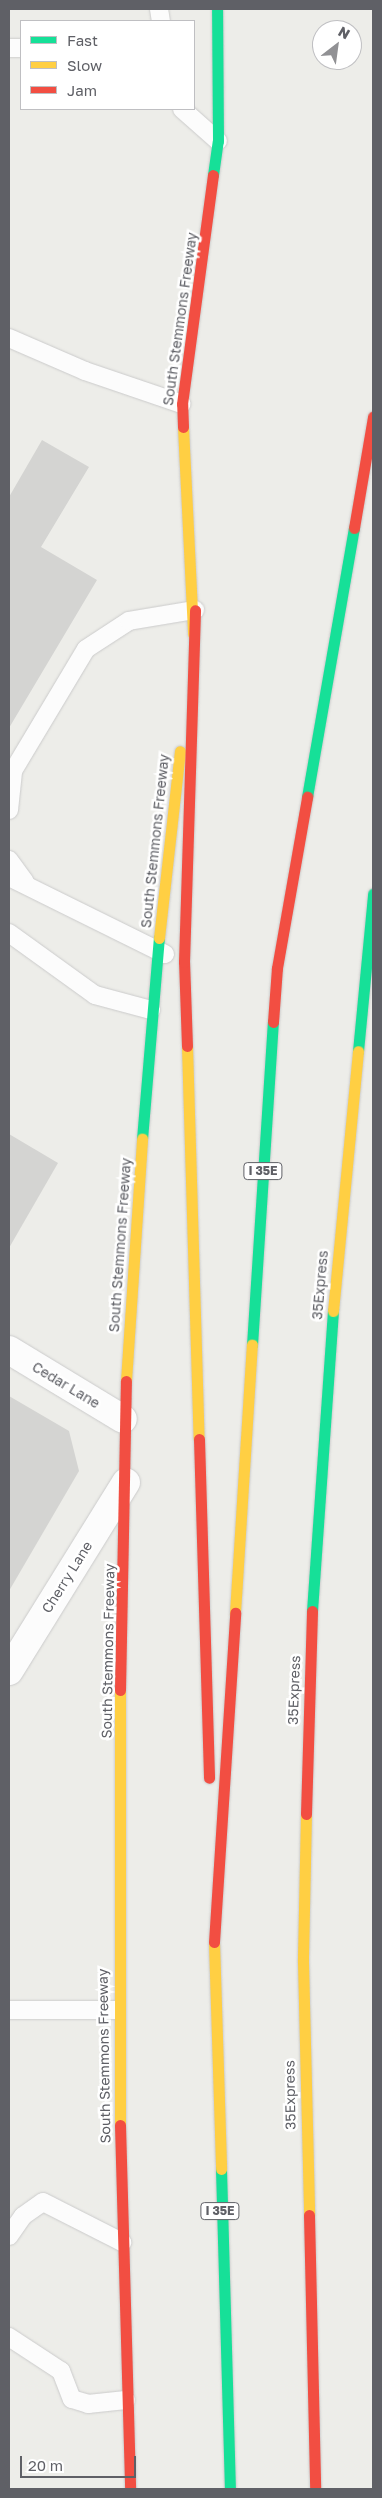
<!DOCTYPE html>
<html>
<head>
<meta charset="utf-8">
<style>
  body { margin:0 }
  #map { position:relative; width:382px; height:2498px; overflow:hidden; background:#edede9; font-family:"Golos Text",sans-serif }
  div>[style] { position:absolute }
  .building>* { inset:0; background:#d4d4d2 }
  .roads { filter:drop-shadow(0 0 1px #cbcbcb) drop-shadow(0 0 1px #cbcbcb) }
  .lane>* { height:18px; margin:-9px; padding:0 9px; transform-origin:9px; border-radius:9px; background:#fcfcfc }
  .street>* { height:28px; margin:-14px; padding:0 14px; transform-origin:14px; border-radius:14px; background:#fcfcfc }
  .fast>* { height:11px; margin:-5.5px; padding:0 5.5px; transform-origin:5.5px; border-radius:5.5px; background:#16e098 }
  .slow>* { height:11px; margin:-5.5px; padding:0 5.5px; transform-origin:5.5px; border-radius:5.5px; background:#ffcf43 }
  .jam>* { height:11px; margin:-5.5px; padding:0 5.5px; transform-origin:5.5px; border-radius:5.5px; background:#f24e42 }
  span { translate:-50% -50%; white-space:nowrap; text-align:center; line-height:1.15; -webkit-text-stroke:5px #fff; paint-order:stroke }
  .shield-label span { padding:1px 4px; background:#fff; border:1px solid; border-radius:4px; -webkit-text-stroke-width:0 }
  .shield-label { font-size:12px; color:#5f6066; font-weight:700 }
  .street-label { font-size:14px; color:#5f6066 }
  .frame { position:absolute; inset:0; border:10px solid #5f6066; pointer-events:none }
  .legend { position:absolute; left:20px; top:20px; width:175px; height:90px; box-sizing:border-box; background:#fff; border:1px solid #bfbfc2; margin:0; padding:6px 9px; list-style:none; font-size:15px; color:#5f6066 }
  .legend li { display:flex; align-items:center; gap:10px; height:25px }
  .legend b { width:25px; border:1px solid #bfbfc2 }
  .north { position:absolute; left:312px; top:20px; width:50px; height:50px; box-sizing:border-box; background:#fff; border:1px solid #bfbfc2; border-radius:50%; rotate:30deg; font-size:14px; font-weight:700; line-height:20px; text-align:center; color:#5f6066 }
  .north::after { content:''; display:block; margin:auto; width:18px; height:22px; background:#919194; clip-path:polygon(50% 0,100% 100%,50% 72%,0 100%) }
  .scale { position:absolute; left:20px; top:2456px; width:116px; height:22px; box-sizing:border-box; border:2px solid #5f6066; border-top:0; padding-left:6px; font-size:15px; line-height:18px; white-space:nowrap; color:#5f6066; -webkit-text-stroke:4px #fff; paint-order:stroke }
</style>
</head>
<body>
<div id="map">
  <div class="building">
    <div style="clip-path:polygon(42px 440px,89px 467px,41px 547px,97px 580px,9px 728px,9px 497px)"></div>
    <div style="clip-path:polygon(9px 1134px,58px 1163px,9px 1248px)"></div>
    <div style="clip-path:polygon(9px 1396px,69px 1431px,79px 1471px,9px 1591px)"></div>
  </div>
  <div class="roads">
    <div class="lane">
      <div style="left:159px;top:9px;width:12px;rotate:81deg"></div>
      <div style="left:9px;top:48px;width:12px"></div>
      <div style="left:182px;top:109px;width:48px;rotate:41.6deg"></div>
      <div style="left:9px;top:338px;width:83px;rotate:23.5deg"></div>
      <div style="left:85px;top:371px;width:102px;rotate:18.8deg"></div>
      <div style="left:9px;top:810px;width:39px;rotate:-84deg"></div>
      <div style="left:13px;top:771px;width:142px;rotate:-59.1deg"></div>
      <div style="left:86px;top:649px;width:51px;rotate:-33.1deg"></div>
      <div style="left:129px;top:621px;width:67px;rotate:-9.5deg"></div>
      <div style="left:9px;top:860px;width:27px;rotate:54deg"></div>
      <div style="left:9px;top:877px;width:174px;rotate:26.3deg"></div>
      <div style="left:9px;top:933px;width:106px;rotate:35.8deg"></div>
      <div style="left:95px;top:995px;width:58px;rotate:15deg"></div>
      <div style="left:9px;top:2010px;width:108px"></div>
      <div style="left:9px;top:2236px;width:24px;rotate:-55deg"></div>
      <div style="left:23px;top:2216px;width:24px;rotate:-35deg"></div>
      <div style="left:43px;top:2202px;width:89px;rotate:26.9deg"></div>
      <div style="left:9px;top:2337px;width:62px;rotate:33.2deg"></div>
      <div style="left:61px;top:2371px;width:30px;rotate:69deg"></div>
      <div style="left:72px;top:2399px;width:17px;rotate:17deg"></div>
      <div style="left:88px;top:2404px;width:38px;rotate:-6deg"></div>
    </div>
    <div class="street">
      <div style="left:9px;top:1350px;width:133px;rotate:31.2deg"></div>
      <div style="left:9px;top:1671px;width:222px;rotate:-58.2deg"></div>
    </div>
    <div class="fast">
      <div style="left:213px;top:175px;width:34px;rotate:-82deg"></div>
      <div style="left:218px;top:141px;width:132px;rotate:-90.4deg"></div>
      <div style="left:307px;top:797px;width:273px;rotate:-80.1deg"></div>
      <div style="left:358px;top:1051px;width:158px;rotate:-84.5deg"></div>
      <div style="left:142px;top:1139px;width:202px;rotate:-85.2deg"></div>
      <div style="left:252px;top:1345px;width:324px;rotate:-86.3deg"></div>
      <div style="left:312px;top:1611px;width:301px;rotate:-86deg"></div>
      <div style="left:221px;top:2169px;width:320px;rotate:88.4deg"></div>
    </div>
    <div class="slow">
      <div style="left:183px;top:427px;width:207px;rotate:87.2deg"></div>
      <div style="left:159px;top:938px;width:188px;rotate:-83.6deg"></div>
      <div style="left:187px;top:1046px;width:393px;rotate:88.3deg"></div>
      <div style="left:333px;top:1311px;width:261px;rotate:-84.5deg"></div>
      <div style="left:126px;top:1381px;width:243px;rotate:-86.2deg"></div>
      <div style="left:235px;top:1613px;width:269px;rotate:-86.4deg"></div>
      <div style="left:306px;top:1814px;width:148px;rotate:91.2deg"></div>
      <div style="left:303px;top:1962px;width:253px;rotate:88.6deg"></div>
      <div style="left:214px;top:1942px;width:227px;rotate:88.2deg"></div>
      <div style="left:120px;top:2125px;width:435px;rotate:-90deg"></div>
    </div>
    <div class="jam">
      <div style="left:183px;top:427px;width:23px;rotate:-92deg"></div>
      <div style="left:182px;top:404px;width:231px;rotate:-82.3deg"></div>
      <div style="left:354px;top:528px;width:113px;rotate:-80.3deg"></div>
      <div style="left:273px;top:1022px;width:54px;rotate:-85.8deg"></div>
      <div style="left:277px;top:968px;width:174px;rotate:-80deg"></div>
      <div style="left:187px;top:1046px;width:84px;rotate:-92deg"></div>
      <div style="left:184px;top:962px;width:352px;rotate:-88.2deg"></div>
      <div style="left:199px;top:1439px;width:339px;rotate:88.3deg"></div>
      <div style="left:120px;top:1690px;width:309px;rotate:-88.9deg"></div>
      <div style="left:306px;top:1814px;width:203px;rotate:-88.3deg"></div>
      <div style="left:214px;top:1942px;width:330px;rotate:-86.3deg"></div>
      <div style="left:120px;top:2125px;width:364px;rotate:88.4deg"></div>
      <div style="left:309px;top:2215px;width:274px;rotate:88.7deg"></div>
    </div>
  </div>
  <div class="shield-label">
    <span style="left:263px;top:1171px">I 35E</span>
    <span style="left:220px;top:2211px">I 35E</span>
  </div>
  <div class="street-label">
    <span style="left:180px;top:319px;rotate:-82deg">South Stemmons Freeway</span>
    <span style="left:155px;top:841px;rotate:-84deg">South Stemmons Freeway</span>
    <span style="left:120px;top:1245px;rotate:-86deg">South Stemmons Freeway</span>
    <span style="left:320px;top:1285px;rotate:-85deg">35Express</span>
    <span style="left:66px;top:1385px;rotate:31deg">Cedar Lane</span>
    <span style="left:67px;top:1577px;rotate:-58deg">Cherry Lane</span>
    <span style="left:108px;top:1651px;rotate:-89deg">South Stemmons Freeway</span>
    <span style="left:294px;top:1690px;rotate:-88deg">35Express</span>
    <span style="left:104px;top:2056px;rotate:-91deg">South Stemmons Freeway</span>
    <span style="left:290px;top:2095px;rotate:-91deg">35Express</span>
  </div>
  <div class="frame"></div>
  <ul class="legend">
  <li><b style="height:6px;background:#16e098"></b>Fast</li>
  <li><b style="height:6px;background:#ffcf43"></b>Slow</li>
  <li><b style="height:6px;background:#f24e42"></b>Jam</li>
  </ul>
  <div class="north">N</div>
  <div class="scale">20 m</div>
</div>
</body>
</html>
